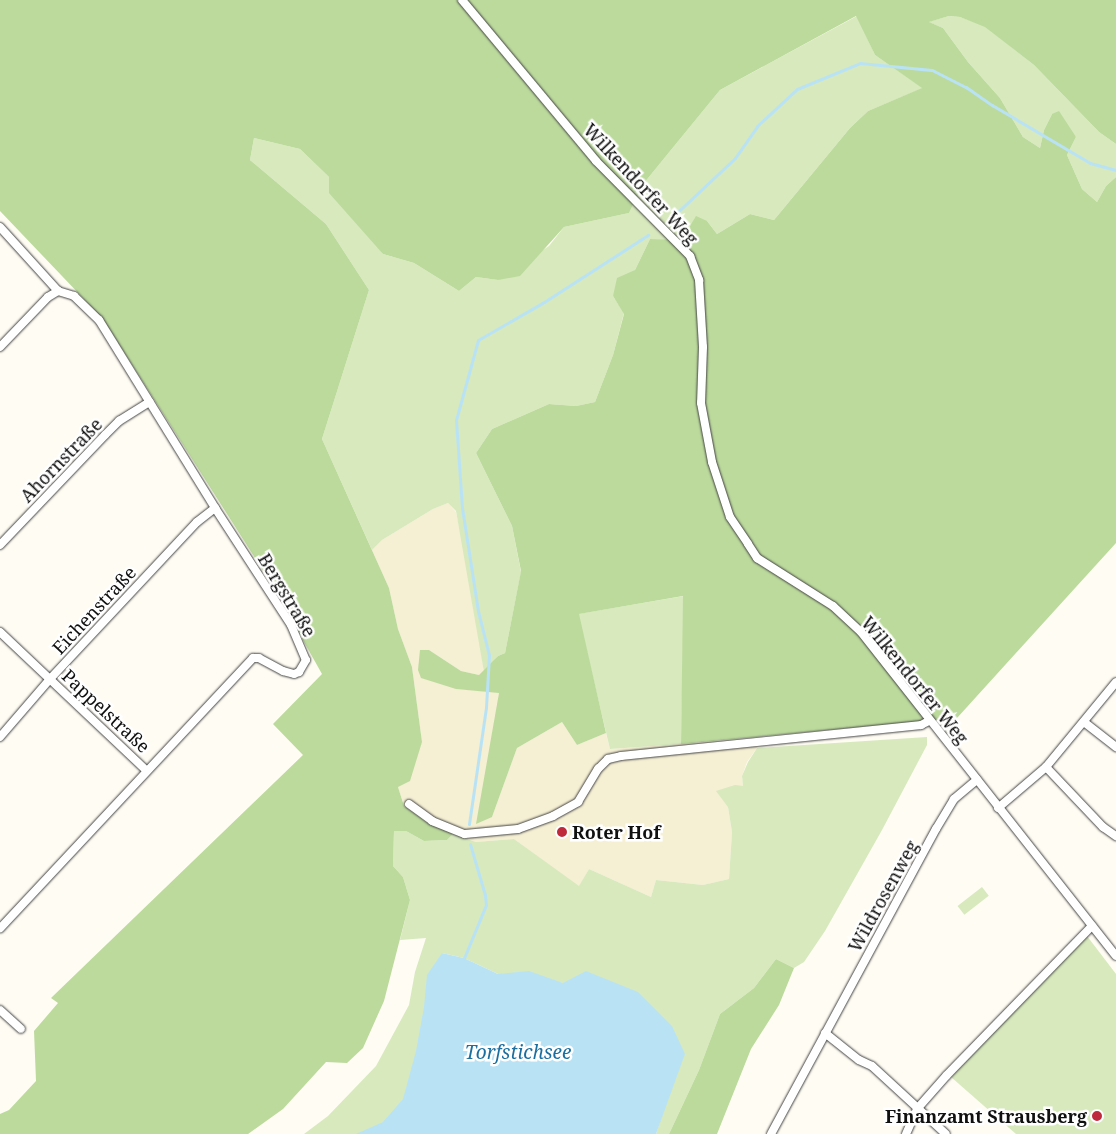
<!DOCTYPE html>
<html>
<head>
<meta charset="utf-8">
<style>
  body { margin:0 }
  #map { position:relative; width:1116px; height:1134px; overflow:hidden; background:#fffcf3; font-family:"Noto Serif",serif }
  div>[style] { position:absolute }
  .farmland>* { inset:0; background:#f5efd3 }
  .green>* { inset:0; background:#d7e9bd; transform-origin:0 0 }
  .forest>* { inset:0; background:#bcda9c }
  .water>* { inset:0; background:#b9e3f5 }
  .stream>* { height:3px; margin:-1.5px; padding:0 1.5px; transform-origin:1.5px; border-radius:1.5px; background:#b9e3f5 }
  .roads { filter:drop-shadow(0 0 1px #434343) drop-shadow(0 0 1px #434343) }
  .minor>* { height:8px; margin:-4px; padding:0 4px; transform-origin:4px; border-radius:4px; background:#fff }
  .dots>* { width:14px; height:14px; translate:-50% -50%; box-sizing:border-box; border:2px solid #fff; border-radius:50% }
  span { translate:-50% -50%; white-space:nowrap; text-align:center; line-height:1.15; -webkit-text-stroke:5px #fff; paint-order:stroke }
  .street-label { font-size:18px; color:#101010 }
  .poi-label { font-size:18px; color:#101010; font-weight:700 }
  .left { translate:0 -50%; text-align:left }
  .right { translate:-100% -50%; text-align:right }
  .water-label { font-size:19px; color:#1b6fa0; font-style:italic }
</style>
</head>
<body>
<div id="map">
  <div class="farmland">
    <div style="clip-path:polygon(448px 503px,456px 512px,473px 592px,484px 672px,479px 675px,461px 671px,429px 650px,456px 689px,499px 692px,492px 817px,517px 748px,562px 722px,577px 745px,606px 733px,610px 749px,760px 738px,757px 748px,747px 762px,742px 776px,743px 786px,728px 807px,732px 832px,729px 879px,703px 885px,656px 880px,651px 897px,589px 869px,579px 887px,514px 839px,476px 842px,426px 822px,404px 806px,398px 787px,422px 742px,412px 667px,398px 629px,389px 588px,372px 550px,382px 540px,433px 509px)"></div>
  </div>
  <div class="green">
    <div style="clip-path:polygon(857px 16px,875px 55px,923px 88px,868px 111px,850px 128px,774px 220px,750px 214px,717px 234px,707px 221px,690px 226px,689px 241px,650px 239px,635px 270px,613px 296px,624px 313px,613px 355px,595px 402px,576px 406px,549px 404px,492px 429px,476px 453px,512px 526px,521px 572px,505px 653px,498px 656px,484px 672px,456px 511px,448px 503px,433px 509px,382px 540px,372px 550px,322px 439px,369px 290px,326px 224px,250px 160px,254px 138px,300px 149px,329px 177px,383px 254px,414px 263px,459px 291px,476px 277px,498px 280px,549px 246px,564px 227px,629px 213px,644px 183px,720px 90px)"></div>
    <div style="clip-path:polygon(949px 16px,960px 17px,985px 26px,1034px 65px,1099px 132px,1116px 144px,1116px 177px,1106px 186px,1097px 202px,1082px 189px,1067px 155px,1076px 137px,1052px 114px,1044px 130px,1040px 148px,1023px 137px,1000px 98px,968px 62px,943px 28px,928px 22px)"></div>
    <div style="clip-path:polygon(684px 596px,681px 744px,610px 749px,578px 614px)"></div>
    <div style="clip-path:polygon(927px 737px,927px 745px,882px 830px,825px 931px,804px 962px,794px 968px,776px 959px,754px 988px,720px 1014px,699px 1070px,669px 1134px,656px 1134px,663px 1112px,563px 983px,498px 974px,464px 958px,442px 953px,442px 1032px,384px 1134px,304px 1134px,328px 1116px,376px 1066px,409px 1005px,415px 972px,426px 938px,400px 940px,410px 900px,403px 877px,393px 866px,394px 831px,406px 831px,424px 841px,447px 840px,453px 834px,476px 842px,514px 839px,579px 886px,589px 869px,651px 897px,656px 880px,703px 885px,729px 879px,732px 832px,728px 807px,716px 791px,735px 785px,743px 786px,742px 776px,748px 762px,757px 748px)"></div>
    <div style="left:982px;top:887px;width:11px;height:31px;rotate:52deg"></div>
    <div style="clip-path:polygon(1087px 936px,1116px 974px,1116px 1134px,1016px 1134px,951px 1077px)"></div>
  </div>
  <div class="forest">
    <div style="clip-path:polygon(0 0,1116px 0,1116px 144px,1099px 132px,1034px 65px,985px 27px,960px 17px,949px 16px,929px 22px,943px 28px,968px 62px,1000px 98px,1023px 137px,1040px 148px,1044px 130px,1052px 114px,1059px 111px,1076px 137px,1067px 155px,1082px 189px,1097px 202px,1106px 186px,1116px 177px,1116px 543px,957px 718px,681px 744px,683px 596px,579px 614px,606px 733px,577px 745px,562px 722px,517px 748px,492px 817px,476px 824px,499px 693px,456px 689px,421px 678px,418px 670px,420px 650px,429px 650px,461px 671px,479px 675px,498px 656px,505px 653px,521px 571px,512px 526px,476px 453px,492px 429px,549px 404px,576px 406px,595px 402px,613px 355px,624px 314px,613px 296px,617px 278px,635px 270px,650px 239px,689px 240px,690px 226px,696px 216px,707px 221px,717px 234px,750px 214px,774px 220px,850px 128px,868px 111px,922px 88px,875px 55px,856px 16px,720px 90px,644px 183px,629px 213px,564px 227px,520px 276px,498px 280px,476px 277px,459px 291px,414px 263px,383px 254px,329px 193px,329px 177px,300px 149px,254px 138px,250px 160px,326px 224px,369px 290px,322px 439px,389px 588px,398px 629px,412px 667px,422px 742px,410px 781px,398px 787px,404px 806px,426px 822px,453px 834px,447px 840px,424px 841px,406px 831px,394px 831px,393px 866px,403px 877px,410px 900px,384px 1001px,363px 1048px,347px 1063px,326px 1062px,283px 1109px,248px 1134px,0 1134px,0 1114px,9px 1110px,36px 1081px,34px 1031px,58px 1003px,51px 998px,303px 755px,273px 724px,322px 674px,295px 626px,297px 624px,103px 319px,0 211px)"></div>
    <div style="clip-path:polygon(776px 959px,794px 968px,779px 1005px,751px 1049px,717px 1134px,669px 1134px,699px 1070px,720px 1014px,754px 988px)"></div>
  </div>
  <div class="water">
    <div style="clip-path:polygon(442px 953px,464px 958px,498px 974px,529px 971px,563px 983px,586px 971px,638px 992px,672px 1026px,685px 1054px,656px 1134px,356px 1134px,383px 1122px,403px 1099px,416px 1051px,424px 1007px,427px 975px)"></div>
  </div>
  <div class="stream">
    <div style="left:668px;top:221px;width:92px;rotate:-43.2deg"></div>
    <div style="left:735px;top:158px;width:39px;rotate:-55deg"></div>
    <div style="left:757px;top:126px;width:54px;rotate:-42.8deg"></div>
    <div style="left:797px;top:89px;width:68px;rotate:-22.4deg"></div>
    <div style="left:860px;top:63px;width:72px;rotate:5.6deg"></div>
    <div style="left:932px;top:70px;width:38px;rotate:27deg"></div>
    <div style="left:966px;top:87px;width:32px;rotate:35deg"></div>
    <div style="left:992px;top:105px;width:114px;rotate:30.6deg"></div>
    <div style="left:1090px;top:163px;width:27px;rotate:15deg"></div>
    <div style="left:469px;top:824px;width:118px;rotate:-81.7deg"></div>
    <div style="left:486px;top:707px;width:52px;rotate:-86.7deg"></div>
    <div style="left:489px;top:655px;width:45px;rotate:-104deg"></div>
    <div style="left:478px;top:611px;width:104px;rotate:-98.8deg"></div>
    <div style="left:462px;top:508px;width:88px;rotate:-93.9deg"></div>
    <div style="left:456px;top:420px;width:83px;rotate:-74.6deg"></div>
    <div style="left:478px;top:340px;width:76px;rotate:-29.9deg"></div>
    <div style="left:544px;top:302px;width:124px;rotate:-32.8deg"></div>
    <div style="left:464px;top:958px;width:57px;rotate:-67.5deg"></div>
    <div style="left:486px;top:905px;width:10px;rotate:-96deg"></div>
    <div style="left:485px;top:895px;width:53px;rotate:-106.4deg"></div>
  </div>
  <div class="roads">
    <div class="minor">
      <div style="left:462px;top:0;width:209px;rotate:50.2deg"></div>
      <div style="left:596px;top:161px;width:134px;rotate:45.3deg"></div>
      <div style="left:690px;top:256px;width:26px;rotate:69deg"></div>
      <div style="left:699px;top:280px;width:67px;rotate:86.6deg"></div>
      <div style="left:703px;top:347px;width:56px;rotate:92deg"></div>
      <div style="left:701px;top:403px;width:60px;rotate:79.4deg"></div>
      <div style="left:712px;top:462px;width:58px;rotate:71.9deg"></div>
      <div style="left:730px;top:517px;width:32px;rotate:56deg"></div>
      <div style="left:748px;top:544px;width:17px;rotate:57deg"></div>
      <div style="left:757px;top:558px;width:90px;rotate:32.3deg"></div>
      <div style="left:833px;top:606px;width:38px;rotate:43deg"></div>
      <div style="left:861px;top:632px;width:412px;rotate:51.8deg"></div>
      <div style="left:0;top:227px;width:86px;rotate:47.8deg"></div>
      <div style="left:58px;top:291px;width:17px;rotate:17deg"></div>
      <div style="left:74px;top:296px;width:35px;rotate:44deg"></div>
      <div style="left:99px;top:320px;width:221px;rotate:58.3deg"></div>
      <div style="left:215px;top:508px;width:140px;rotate:57deg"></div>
      <div style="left:291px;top:625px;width:38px;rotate:67deg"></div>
      <div style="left:306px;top:660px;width:14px;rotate:120deg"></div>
      <div style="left:299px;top:672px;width:5px;rotate:158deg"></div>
      <div style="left:294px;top:674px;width:11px;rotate:-165deg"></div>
      <div style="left:283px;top:671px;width:27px;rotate:-152deg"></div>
      <div style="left:259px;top:658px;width:6px;rotate:180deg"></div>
      <div style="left:253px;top:658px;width:370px;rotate:133.1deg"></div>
      <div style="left:0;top:347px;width:69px;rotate:-46.2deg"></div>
      <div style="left:48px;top:297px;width:12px;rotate:-31deg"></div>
      <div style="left:0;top:545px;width:152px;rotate:-46.3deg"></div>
      <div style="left:105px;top:435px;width:20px;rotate:-45deg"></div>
      <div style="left:119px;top:421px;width:36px;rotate:-32deg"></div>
      <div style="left:0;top:632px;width:202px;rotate:43.4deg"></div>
      <div style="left:1084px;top:722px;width:41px;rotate:38deg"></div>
      <div style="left:0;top:737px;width:77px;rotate:-49.2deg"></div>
      <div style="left:50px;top:679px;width:215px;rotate:-46.9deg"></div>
      <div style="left:197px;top:522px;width:23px;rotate:-38deg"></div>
      <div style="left:1046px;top:767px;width:83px;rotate:46.5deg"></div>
      <div style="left:1103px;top:827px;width:16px;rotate:35deg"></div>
      <div style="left:409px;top:804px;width:29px;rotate:36deg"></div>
      <div style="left:432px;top:821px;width:35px;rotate:22deg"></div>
      <div style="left:465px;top:834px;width:53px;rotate:-5.4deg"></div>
      <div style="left:518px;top:829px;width:37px;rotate:-20deg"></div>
      <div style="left:553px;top:816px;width:29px;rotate:-29deg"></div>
      <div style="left:578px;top:802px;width:39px;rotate:-59deg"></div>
      <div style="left:598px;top:769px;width:14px;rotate:-45deg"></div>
      <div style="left:608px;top:759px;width:13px;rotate:-13deg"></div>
      <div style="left:621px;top:756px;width:302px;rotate:-5.9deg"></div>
      <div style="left:921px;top:725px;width:9px;rotate:-27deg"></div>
      <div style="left:998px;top:808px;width:63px;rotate:-40.5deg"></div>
      <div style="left:1046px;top:767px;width:110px;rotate:-50.5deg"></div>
      <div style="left:0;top:1010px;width:28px;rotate:42deg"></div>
      <div style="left:825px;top:1033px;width:43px;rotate:38.5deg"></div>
      <div style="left:859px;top:1060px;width:14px;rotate:25deg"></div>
      <div style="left:872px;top:1066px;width:100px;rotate:42.6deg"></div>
      <div style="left:771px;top:1134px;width:347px;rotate:-61.6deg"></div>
      <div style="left:936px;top:829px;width:35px;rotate:-59deg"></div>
      <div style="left:954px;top:799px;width:30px;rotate:-40deg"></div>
      <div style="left:906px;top:1134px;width:27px;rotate:-66deg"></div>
      <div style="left:917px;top:1109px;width:45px;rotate:-48.6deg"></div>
      <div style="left:947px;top:1075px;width:208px;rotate:-45.8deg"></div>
    </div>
  </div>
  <div class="dots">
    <div style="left:562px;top:832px;background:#be2a3b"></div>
    <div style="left:1097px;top:1116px;background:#be2a3b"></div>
  </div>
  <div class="street-label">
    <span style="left:641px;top:184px;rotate:47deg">Wilkendorfer Weg</span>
    <span style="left:61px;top:460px;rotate:-46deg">Ahornstraße</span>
    <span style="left:287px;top:595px;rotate:59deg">Bergstraße</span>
    <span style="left:94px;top:610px;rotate:-47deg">Eichenstraße</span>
    <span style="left:915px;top:680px;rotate:51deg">Wilkendorfer Weg</span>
    <span style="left:106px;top:711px;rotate:43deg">Pappelstraße</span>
    <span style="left:883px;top:896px;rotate:-61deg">Wildrosenweg</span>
  </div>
  <div class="poi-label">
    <span class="left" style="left:572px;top:832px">Roter Hof</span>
    <span class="right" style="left:1087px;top:1116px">Finanzamt Strausberg</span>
  </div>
  <div class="water-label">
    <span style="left:518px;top:1053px">Torfstichsee</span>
  </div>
</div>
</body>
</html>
